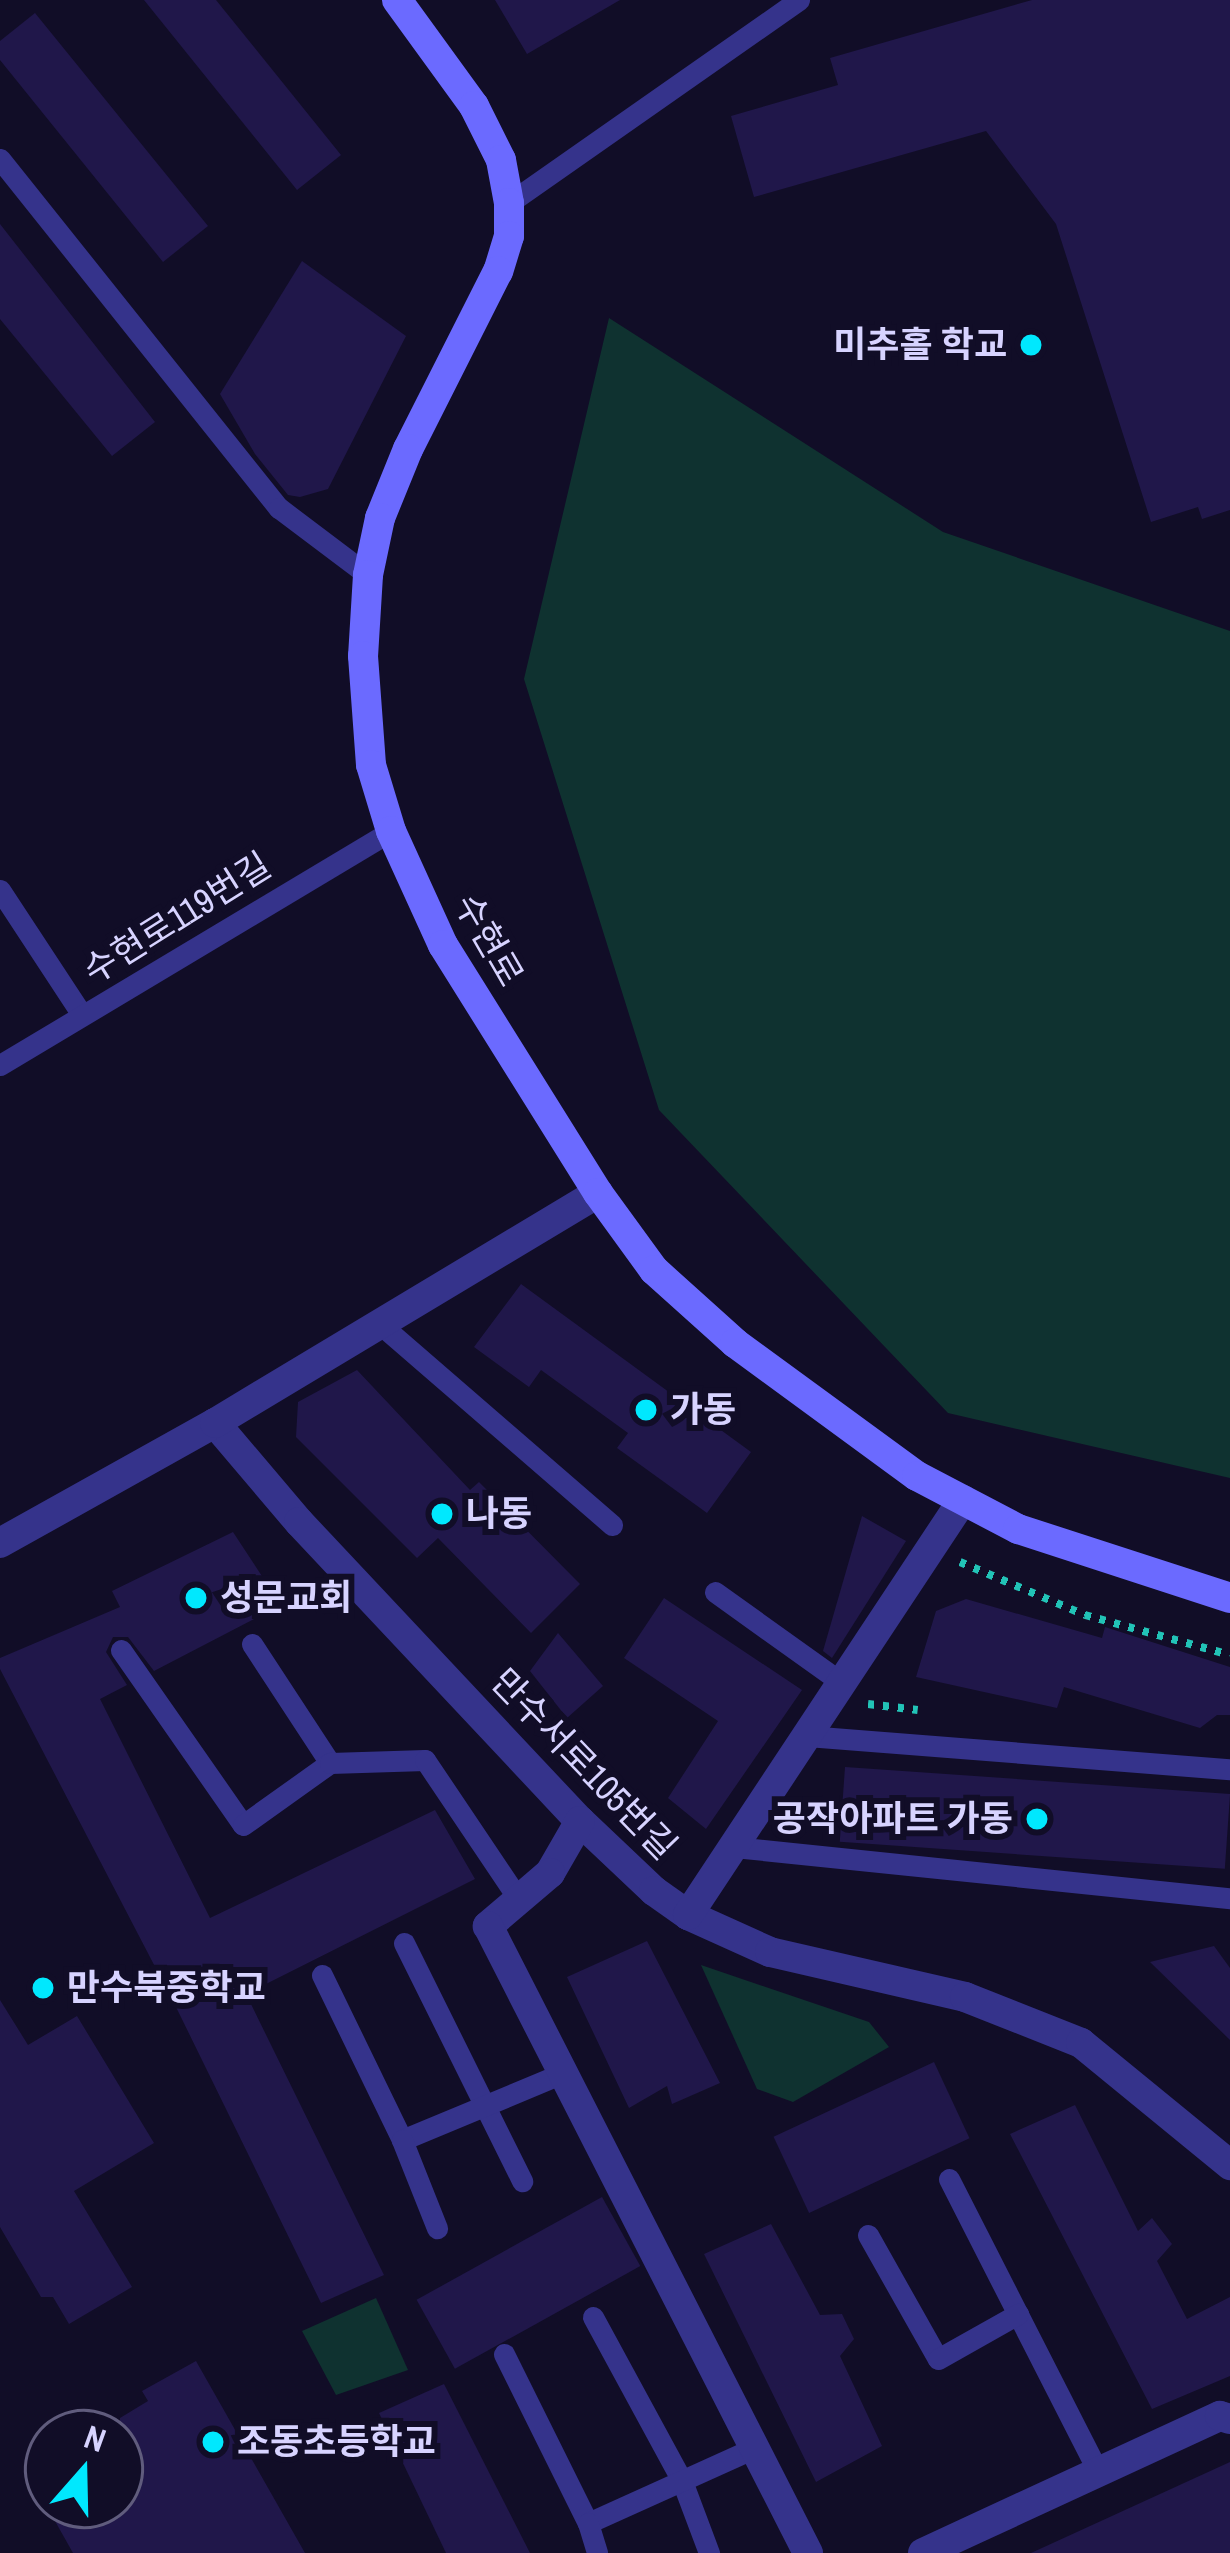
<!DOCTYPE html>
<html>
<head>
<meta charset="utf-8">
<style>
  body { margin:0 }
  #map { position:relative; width:1230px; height:2553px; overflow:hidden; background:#110d27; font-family:"Archivo Narrow","Noto Sans KR",sans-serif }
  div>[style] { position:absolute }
  .green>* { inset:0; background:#0f3230 }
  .building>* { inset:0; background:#20174a; transform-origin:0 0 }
  .path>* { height:8px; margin-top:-4px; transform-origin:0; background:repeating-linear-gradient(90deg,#22c3b7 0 6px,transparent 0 15px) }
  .lane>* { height:21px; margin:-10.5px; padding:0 10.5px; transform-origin:10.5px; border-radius:10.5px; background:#35338b }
  .street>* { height:30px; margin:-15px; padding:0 15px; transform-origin:15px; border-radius:15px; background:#35338b }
  .secondary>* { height:30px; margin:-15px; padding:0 15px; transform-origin:15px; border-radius:15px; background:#6b6aff }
  .dots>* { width:33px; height:33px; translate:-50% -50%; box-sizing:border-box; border:6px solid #110d27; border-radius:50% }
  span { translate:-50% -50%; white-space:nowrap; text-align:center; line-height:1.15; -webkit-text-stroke:12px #110d27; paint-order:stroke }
  .poi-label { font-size:36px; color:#d7d3ff; font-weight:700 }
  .right { translate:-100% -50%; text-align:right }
  .left { translate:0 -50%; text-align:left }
  .street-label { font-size:36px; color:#d7d3ff }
  .north { position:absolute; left:24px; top:2409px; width:120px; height:120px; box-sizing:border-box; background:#110d27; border:3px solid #605c7d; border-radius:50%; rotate:20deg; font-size:33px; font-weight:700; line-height:48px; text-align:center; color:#d7d3ff }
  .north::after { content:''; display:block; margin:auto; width:42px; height:54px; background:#00e8fe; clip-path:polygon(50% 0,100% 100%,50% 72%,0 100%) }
</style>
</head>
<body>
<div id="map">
  <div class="green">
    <div style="clip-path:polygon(609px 318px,943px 532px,1230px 631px,1230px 1478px,948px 1413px,659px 1110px,524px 679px)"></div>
    <div style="clip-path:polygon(701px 1965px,869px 2022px,889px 2047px,793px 2102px,757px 2089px)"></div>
    <div style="clip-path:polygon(376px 2298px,408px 2370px,336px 2395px,302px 2331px)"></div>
  </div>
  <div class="building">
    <div style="clip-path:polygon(144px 0,216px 0,341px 155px,297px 190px)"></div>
    <div style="clip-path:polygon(495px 0,620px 0,527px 54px)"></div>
    <div style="clip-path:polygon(1032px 0,1230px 0,1230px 510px,1202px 519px,1198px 507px,1151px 522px,1056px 224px,986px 131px,754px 197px,731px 116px,838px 85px,830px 58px)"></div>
    <div style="clip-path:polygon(35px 13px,208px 226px,163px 262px,0 60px,0 41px)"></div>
    <div style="clip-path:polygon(0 224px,155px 422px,112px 456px,0 319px)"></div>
    <div style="clip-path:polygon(302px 261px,406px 336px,328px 489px,300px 497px,288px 495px,255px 454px,220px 394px)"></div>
    <div style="clip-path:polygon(521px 1284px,751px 1452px,707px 1513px,617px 1448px,628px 1433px,541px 1370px,529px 1387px,474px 1347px)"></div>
    <div style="clip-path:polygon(357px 1370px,470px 1490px,479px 1482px,580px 1584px,531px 1633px,438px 1538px,417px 1558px,296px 1437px,298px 1402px)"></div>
    <div style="clip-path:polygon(862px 1516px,906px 1541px,832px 1658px,823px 1651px)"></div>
    <div style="clip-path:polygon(233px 1532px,281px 1605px,154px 1671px,128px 1637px,113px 1637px,106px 1652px,127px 1685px,100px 1699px,210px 1918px,435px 1810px,475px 1879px,246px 1994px,384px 2275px,321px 2303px,176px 2007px,0 1669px,0 1658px,120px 1607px,112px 1591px)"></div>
    <div style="clip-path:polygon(664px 1598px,802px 1690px,706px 1829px,668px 1798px,718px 1721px,624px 1658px)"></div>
    <div style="clip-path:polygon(966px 1599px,1102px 1638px,1105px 1627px,1230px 1667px,1230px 1715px,1217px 1715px,1200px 1728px,1064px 1687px,1057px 1708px,916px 1677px,936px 1611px)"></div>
    <div style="clip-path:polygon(558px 1633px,603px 1686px,567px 1718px,530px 1671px)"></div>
    <div style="left:845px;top:1767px;width:386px;height:75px;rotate:4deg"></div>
    <div style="clip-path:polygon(647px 1941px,720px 2083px,672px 2104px,667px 2086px,629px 2108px,567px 1977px)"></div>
    <div style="clip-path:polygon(1214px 1946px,1230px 1968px,1230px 2040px,1150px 1962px)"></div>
    <div style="clip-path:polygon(0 2000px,28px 2045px,77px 2016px,154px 2143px,74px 2191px,132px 2287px,69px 2324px,53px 2297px,41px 2297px,0 2227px)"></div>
    <div style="left:934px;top:2062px;width:84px;height:177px;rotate:65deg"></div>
    <div style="clip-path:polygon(1075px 2105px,1138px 2231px,1152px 2218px,1172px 2244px,1157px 2261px,1187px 2319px,1230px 2297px,1230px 2376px,1152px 2409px,1010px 2134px)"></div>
    <div style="left:602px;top:2197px;width:79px;height:212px;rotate:61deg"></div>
    <div style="clip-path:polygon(771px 2224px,820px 2315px,842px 2314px,854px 2339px,840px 2356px,882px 2446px,816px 2482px,704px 2254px)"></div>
    <div style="clip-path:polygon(196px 2361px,305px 2553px,73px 2553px,46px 2505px,120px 2505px,120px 2418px,148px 2401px,142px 2391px)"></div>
    <div style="clip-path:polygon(444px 2384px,530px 2553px,446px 2553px,379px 2413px)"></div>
    <div style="clip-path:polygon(1230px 2462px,1230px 2553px,1031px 2553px)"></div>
  </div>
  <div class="path">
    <div style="left:960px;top:1562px;width:136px;rotate:23deg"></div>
    <div style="left:1085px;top:1615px;width:150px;rotate:15.4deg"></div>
    <div style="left:868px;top:1704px;width:50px;rotate:6.8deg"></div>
  </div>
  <div class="lane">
    <div style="left:0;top:159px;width:447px;rotate:51.4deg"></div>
    <div style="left:279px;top:508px;width:111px;rotate:37deg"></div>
    <div style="left:509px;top:203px;width:354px;rotate:-35deg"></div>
    <div style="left:0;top:890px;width:149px;rotate:56.7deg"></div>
    <div style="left:0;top:1065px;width:456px;rotate:-30.9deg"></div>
    <div style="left:380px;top:1324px;width:307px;rotate:40.9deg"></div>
    <div style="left:715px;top:1592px;width:156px;rotate:35.6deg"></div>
    <div style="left:252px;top:1644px;width:142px;rotate:56.8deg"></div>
    <div style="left:121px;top:1650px;width:213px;rotate:55.1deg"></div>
    <div style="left:243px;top:1825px;width:107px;rotate:-35.5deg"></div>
    <div style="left:330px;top:1763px;width:95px;rotate:-1.8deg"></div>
    <div style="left:425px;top:1760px;width:169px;rotate:56.1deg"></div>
    <div style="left:807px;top:1736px;width:424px;rotate:4.5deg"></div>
    <div style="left:734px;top:1847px;width:499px;rotate:5.9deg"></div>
    <div style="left:404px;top:1943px;width:266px;rotate:63.6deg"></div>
    <div style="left:322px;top:1975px;width:183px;rotate:64.1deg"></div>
    <div style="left:402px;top:2140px;width:174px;rotate:-22.6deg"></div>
    <div style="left:402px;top:2140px;width:95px;rotate:68.3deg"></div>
    <div style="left:949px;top:2179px;width:330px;rotate:63deg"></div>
    <div style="left:868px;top:2235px;width:142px;rotate:60.6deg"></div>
    <div style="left:938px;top:2359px;width:92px;rotate:-29.4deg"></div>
    <div style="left:593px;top:2317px;width:187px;rotate:61.5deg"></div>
    <div style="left:682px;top:2481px;width:77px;rotate:69.4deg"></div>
    <div style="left:504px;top:2354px;width:189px;rotate:63.6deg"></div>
    <div style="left:588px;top:2523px;width:182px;rotate:-24.3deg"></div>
    <div style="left:588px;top:2523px;width:31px;rotate:73deg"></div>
  </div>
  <div class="street">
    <div style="left:215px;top:1423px;width:130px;rotate:49.7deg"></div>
    <div style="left:299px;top:1522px;width:410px;rotate:46.8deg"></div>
    <div style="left:580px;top:1821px;width:102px;rotate:43.4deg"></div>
    <div style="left:654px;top:1891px;width:42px;rotate:35.2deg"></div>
    <div style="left:688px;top:1915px;width:90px;rotate:24.3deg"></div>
    <div style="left:770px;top:1952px;width:200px;rotate:13deg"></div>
    <div style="left:965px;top:1997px;width:125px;rotate:21.6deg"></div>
    <div style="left:1081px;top:2043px;width:193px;rotate:39.3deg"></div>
    <div style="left:0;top:1543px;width:246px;rotate:-29.2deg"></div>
    <div style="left:215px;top:1423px;width:447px;rotate:-31deg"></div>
    <div style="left:580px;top:1821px;width:60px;rotate:120deg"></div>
    <div style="left:550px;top:1873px;width:82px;rotate:139.5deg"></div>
    <div style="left:488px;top:1926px;width:704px;rotate:62.96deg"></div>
    <div style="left:688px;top:1915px;width:498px;rotate:-56.5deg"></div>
    <div style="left:923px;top:2553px;width:327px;rotate:-24.8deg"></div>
    <div style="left:1220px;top:2416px;width:10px;rotate:17deg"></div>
  </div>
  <div class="secondary">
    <div style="left:397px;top:0;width:131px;rotate:54deg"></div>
    <div style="left:474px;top:106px;width:60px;rotate:63.4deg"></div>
    <div style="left:501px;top:160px;width:44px;rotate:79.5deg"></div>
    <div style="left:509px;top:203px;width:33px;rotate:90deg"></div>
    <div style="left:509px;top:236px;width:37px;rotate:107deg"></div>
    <div style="left:498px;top:271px;width:199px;rotate:116.8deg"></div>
    <div style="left:408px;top:449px;width:74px;rotate:112.1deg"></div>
    <div style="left:380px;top:518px;width:58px;rotate:101.9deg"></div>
    <div style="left:368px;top:575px;width:81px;rotate:93.5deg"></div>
    <div style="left:363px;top:656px;width:109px;rotate:85.8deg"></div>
    <div style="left:371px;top:765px;width:69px;rotate:73.1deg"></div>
    <div style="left:391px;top:831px;width:125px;rotate:65.5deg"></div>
    <div style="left:443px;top:945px;width:292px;rotate:58deg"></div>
    <div style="left:598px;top:1193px;width:95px;rotate:54deg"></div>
    <div style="left:654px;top:1270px;width:109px;rotate:42deg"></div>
    <div style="left:735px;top:1343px;width:225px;rotate:36.2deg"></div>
    <div style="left:917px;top:1476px;width:114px;rotate:27.7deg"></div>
    <div style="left:1018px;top:1529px;width:223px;rotate:18deg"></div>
  </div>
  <div class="dots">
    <div style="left:1031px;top:345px;background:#00e8fe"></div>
    <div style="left:646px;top:1410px;background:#00e8fe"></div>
    <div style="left:442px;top:1514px;background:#00e8fe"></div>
    <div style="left:196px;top:1598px;background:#00e8fe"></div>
    <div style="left:1037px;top:1819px;background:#00e8fe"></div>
    <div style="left:43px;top:1988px;background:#00e8fe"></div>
    <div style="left:213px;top:2442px;background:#00e8fe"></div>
  </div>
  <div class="poi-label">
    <span class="right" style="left:1007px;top:345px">미추홀 학교</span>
    <span class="left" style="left:670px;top:1410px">가동</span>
    <span class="left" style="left:466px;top:1514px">나동</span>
    <span class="left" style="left:220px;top:1598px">성문교회</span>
    <span class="right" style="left:1013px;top:1819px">공작아파트 가동</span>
    <span class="left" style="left:67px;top:1988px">만수북중학교</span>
    <span class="left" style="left:237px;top:2442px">조동초등학교</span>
  </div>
  <div class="street-label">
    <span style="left:177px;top:918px;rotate:-32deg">수현로119번길</span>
    <span style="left:489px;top:940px;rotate:60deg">수현로</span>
    <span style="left:584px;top:1764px;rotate:46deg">만수서로105번길</span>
  </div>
  <div class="north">N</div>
</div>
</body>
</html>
